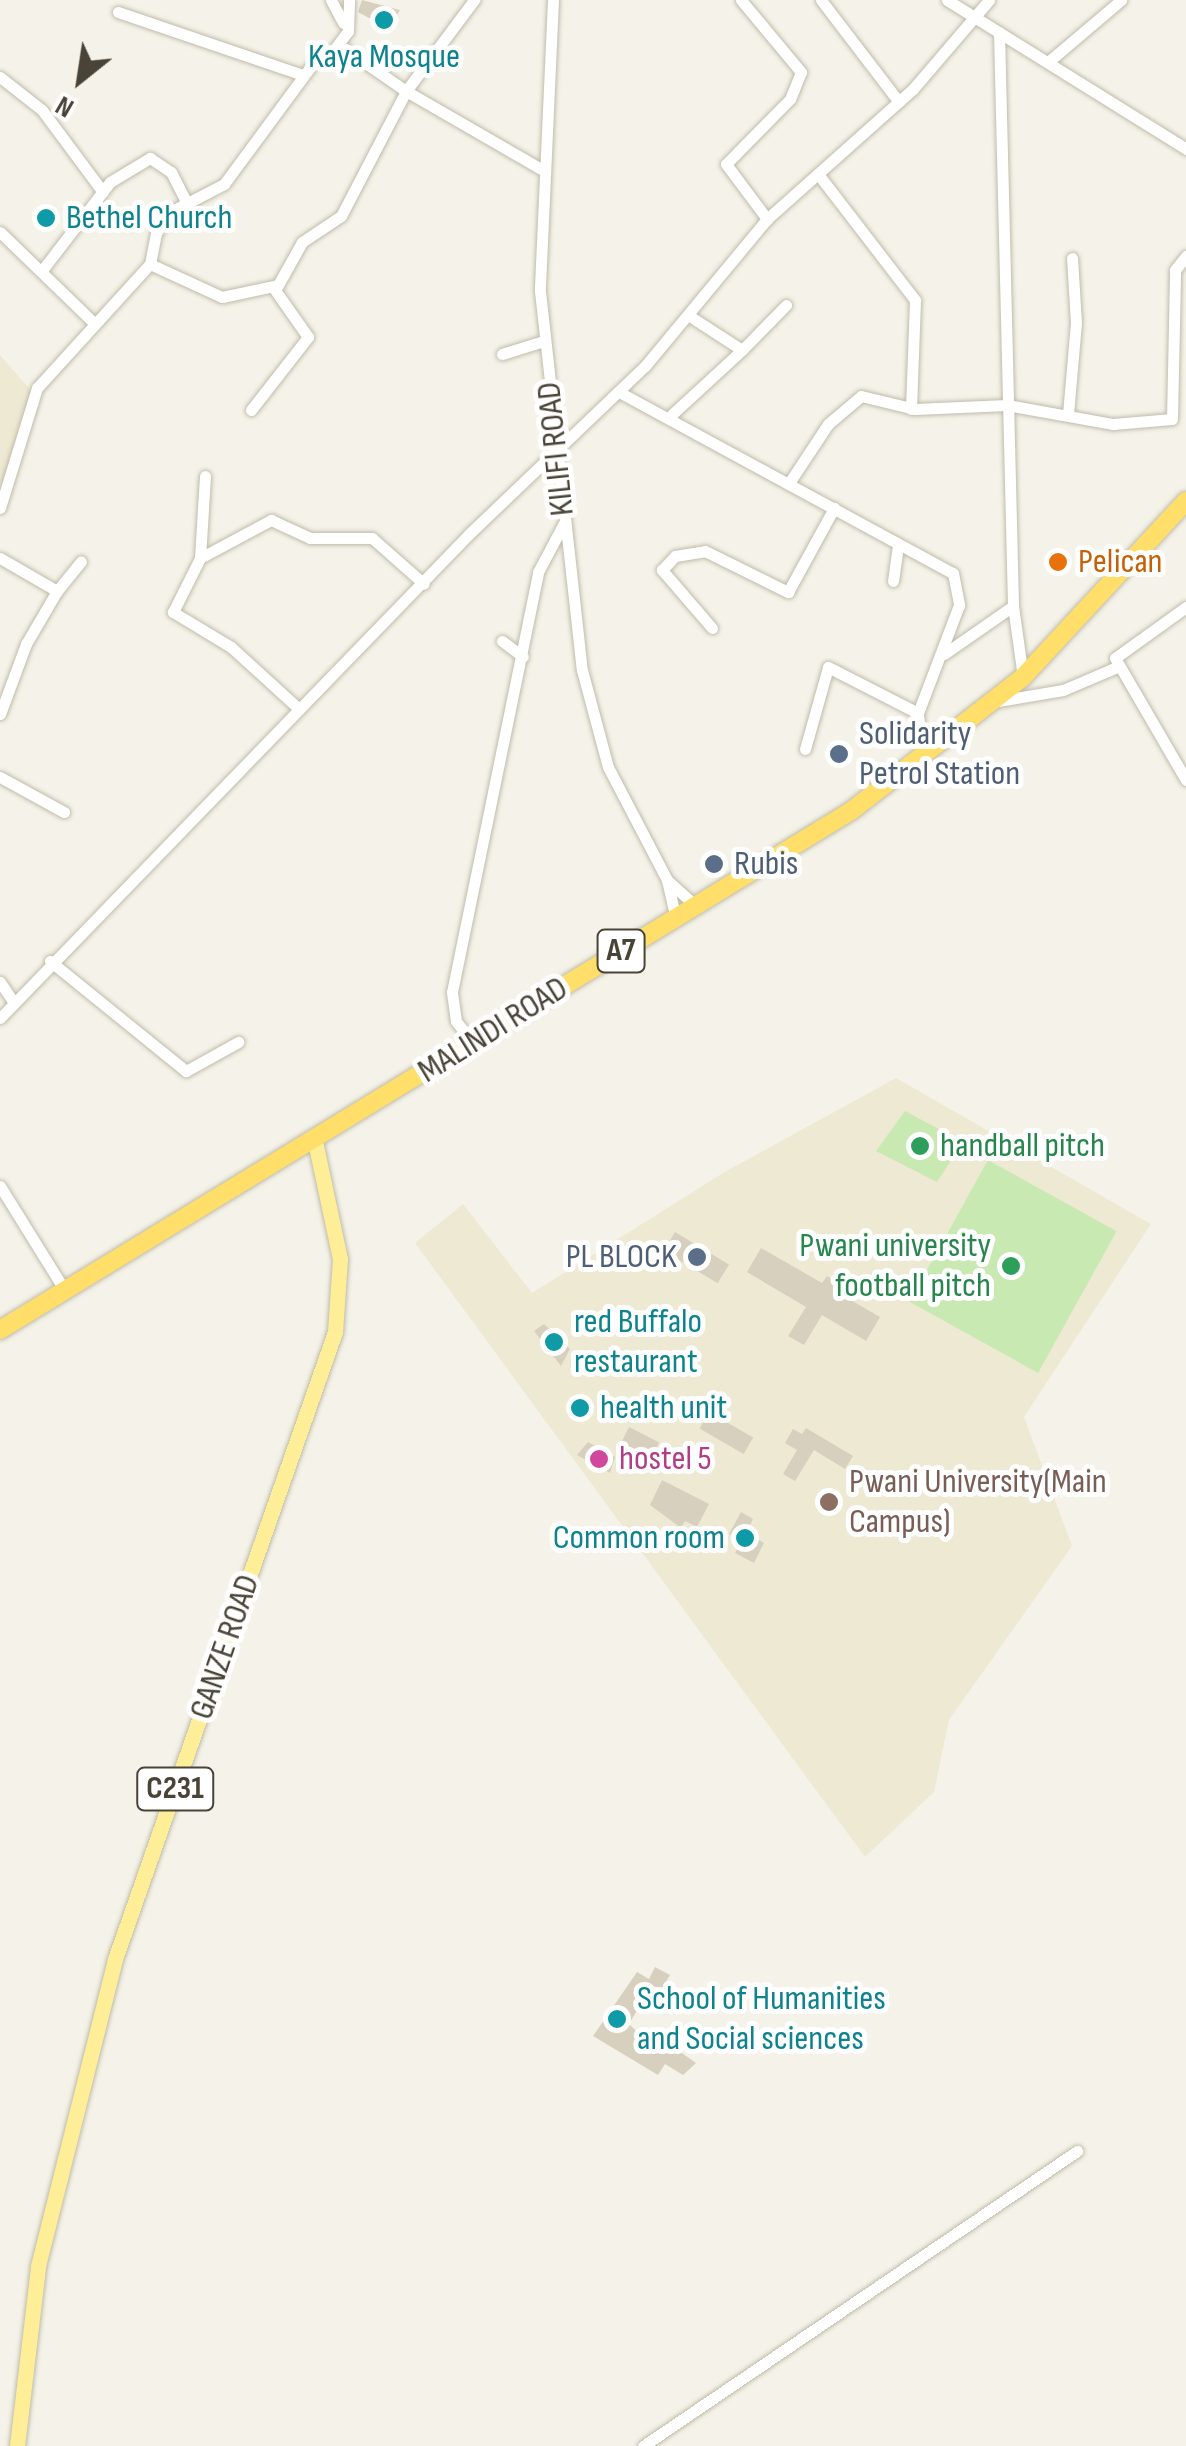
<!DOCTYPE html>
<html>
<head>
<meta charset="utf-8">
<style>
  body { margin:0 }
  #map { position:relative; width:1186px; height:2446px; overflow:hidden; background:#f5f3e9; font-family:"Sofia Sans Condensed",sans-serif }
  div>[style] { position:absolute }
  .education>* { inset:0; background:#eee9d3 }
  .green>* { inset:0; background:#c9e9b2; transform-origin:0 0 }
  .building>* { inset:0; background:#d7d0be; transform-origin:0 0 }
  .roads { filter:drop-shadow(0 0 2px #c0bcab) drop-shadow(0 0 2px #c0bcab) }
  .minor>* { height:11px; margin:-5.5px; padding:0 5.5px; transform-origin:5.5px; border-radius:5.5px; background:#fff }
  .major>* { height:15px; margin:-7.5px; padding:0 7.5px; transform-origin:7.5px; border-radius:7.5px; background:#ffee98 }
  .highway>* { height:18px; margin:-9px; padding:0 9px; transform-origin:9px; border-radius:9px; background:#ffdf6a }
  .dots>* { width:28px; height:28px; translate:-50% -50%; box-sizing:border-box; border:5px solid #fff; border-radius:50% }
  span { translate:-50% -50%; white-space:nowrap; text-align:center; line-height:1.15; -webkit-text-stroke:10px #fff; paint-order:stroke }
  .shield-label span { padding:2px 8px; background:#fff; border:2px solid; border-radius:8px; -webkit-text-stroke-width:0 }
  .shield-label { font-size:32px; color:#494437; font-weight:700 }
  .culture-label { font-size:35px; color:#0d838f }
  .left { translate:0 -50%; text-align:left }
  .right { translate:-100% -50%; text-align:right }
  .street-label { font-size:35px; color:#494437 }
  .food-label { font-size:35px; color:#c56008 }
  .service-label { font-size:35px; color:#4e5e75 }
  .leisure-label { font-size:35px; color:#27864d }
  .hotel-label { font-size:35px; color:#b23c85 }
  .education-label { font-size:35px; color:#785e54 }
  .north { position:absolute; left:30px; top:30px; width:100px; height:100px; -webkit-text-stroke:8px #fff; paint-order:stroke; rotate:210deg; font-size:28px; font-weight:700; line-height:40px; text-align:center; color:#494437 }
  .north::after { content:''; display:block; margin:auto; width:35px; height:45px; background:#494437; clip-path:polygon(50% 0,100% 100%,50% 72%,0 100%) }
</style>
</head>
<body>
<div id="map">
  <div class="education">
    <div style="clip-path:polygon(0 355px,34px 394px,0 489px)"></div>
    <div style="clip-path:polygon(896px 1078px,1151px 1224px,1024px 1417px,1072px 1546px,949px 1720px,934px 1792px,865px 1857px,415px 1243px,463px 1204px,532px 1293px,723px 1173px)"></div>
  </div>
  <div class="green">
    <div style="clip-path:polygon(905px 1111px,963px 1142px,937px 1182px,876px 1151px)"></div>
    <div style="left:988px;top:1160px;width:147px;height:162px;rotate:29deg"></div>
  </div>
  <div class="building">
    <div style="clip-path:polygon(362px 0,400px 10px,389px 29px,358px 12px)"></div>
    <div style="left:675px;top:1232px;width:63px;height:22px;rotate:31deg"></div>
    <div style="clip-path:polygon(761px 1248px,822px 1283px,827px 1276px,839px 1283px,835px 1291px,880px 1317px,866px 1341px,822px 1315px,804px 1345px,788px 1336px,806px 1307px,747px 1272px)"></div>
    <div style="clip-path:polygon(544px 1324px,570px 1349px,561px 1366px,534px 1331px)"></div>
    <div style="left:709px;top:1412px;width:51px;height:19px;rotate:30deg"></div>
    <div style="left:629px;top:1427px;width:34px;height:17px;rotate:27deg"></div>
    <div style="clip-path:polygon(806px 1428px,853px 1456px,845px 1469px,814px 1450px,795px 1481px,783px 1474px,797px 1450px,785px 1443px,793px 1429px,802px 1434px)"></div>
    <div style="clip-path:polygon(588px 1442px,615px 1457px,610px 1473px,577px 1455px)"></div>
    <div style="clip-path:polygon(662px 1480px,709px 1504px,697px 1527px,685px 1521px,681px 1528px,650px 1505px)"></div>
    <div style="clip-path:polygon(741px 1512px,753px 1519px,746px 1533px,764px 1543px,754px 1563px,735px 1553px,742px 1541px,729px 1534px)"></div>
    <div style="clip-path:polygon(655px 1967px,670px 1975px,661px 1990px,652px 1985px,629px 2024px,660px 2054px,679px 2051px,696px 2063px,683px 2075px,665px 2064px,658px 2075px,593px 2036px,637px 1972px,649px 1979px)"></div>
  </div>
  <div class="roads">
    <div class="minor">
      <div style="left:331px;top:0;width:26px;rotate:62deg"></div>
      <div style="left:553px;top:0;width:291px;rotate:92.6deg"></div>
      <div style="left:540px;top:291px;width:381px;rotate:83.7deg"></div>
      <div style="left:582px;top:670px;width:100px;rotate:75deg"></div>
      <div style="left:608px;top:767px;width:127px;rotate:62.4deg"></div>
      <div style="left:667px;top:880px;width:37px;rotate:77deg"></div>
      <div style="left:741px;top:0;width:94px;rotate:50.2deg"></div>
      <div style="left:801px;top:72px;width:29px;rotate:112deg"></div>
      <div style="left:790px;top:99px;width:91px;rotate:134.6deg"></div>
      <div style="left:726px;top:164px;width:69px;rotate:53.3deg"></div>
      <div style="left:821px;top:0;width:128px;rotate:52.6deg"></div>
      <div style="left:947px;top:0;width:282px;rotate:31.9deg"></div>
      <div style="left:118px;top:12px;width:195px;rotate:18.8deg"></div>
      <div style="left:999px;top:32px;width:574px;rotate:88.6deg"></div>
      <div style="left:1013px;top:606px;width:72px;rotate:82deg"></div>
      <div style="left:333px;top:51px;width:25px;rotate:-53deg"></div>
      <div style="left:348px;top:31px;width:31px;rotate:-88deg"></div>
      <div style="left:1048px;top:62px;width:96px;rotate:-40.3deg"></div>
      <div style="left:0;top:77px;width:53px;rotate:38.2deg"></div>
      <div style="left:42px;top:110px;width:102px;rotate:53.4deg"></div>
      <div style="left:818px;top:174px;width:159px;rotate:52.4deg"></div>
      <div style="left:915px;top:300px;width:109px;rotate:92.1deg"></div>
      <div style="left:0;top:232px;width:131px;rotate:44.1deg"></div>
      <div style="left:150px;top:264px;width:79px;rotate:24.6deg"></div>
      <div style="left:222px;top:297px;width:57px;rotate:-12.1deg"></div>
      <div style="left:278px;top:285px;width:49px;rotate:-60.8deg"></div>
      <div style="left:302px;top:242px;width:47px;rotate:-33.7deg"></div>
      <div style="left:341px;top:216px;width:141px;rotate:-62.5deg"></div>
      <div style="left:406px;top:91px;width:158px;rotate:30deg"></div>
      <div style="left:43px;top:269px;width:110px;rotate:-52.4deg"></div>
      <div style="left:110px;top:182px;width:47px;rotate:-31deg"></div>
      <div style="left:150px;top:158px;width:25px;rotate:34deg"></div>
      <div style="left:171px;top:172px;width:36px;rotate:63deg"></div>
      <div style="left:688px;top:315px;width:64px;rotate:32.9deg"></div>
      <div style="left:742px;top:350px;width:63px;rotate:-45.6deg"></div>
      <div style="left:502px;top:354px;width:44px;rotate:-17.2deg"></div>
      <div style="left:619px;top:392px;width:380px;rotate:28.5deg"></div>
      <div style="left:953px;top:573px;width:33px;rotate:79deg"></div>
      <div style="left:959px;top:605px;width:116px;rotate:110.8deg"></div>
      <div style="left:918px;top:713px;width:44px;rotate:84.8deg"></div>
      <div style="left:251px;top:410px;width:93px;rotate:-52deg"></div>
      <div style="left:308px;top:337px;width:61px;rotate:-125deg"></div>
      <div style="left:1068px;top:414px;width:91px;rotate:-85deg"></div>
      <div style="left:1076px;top:323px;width:65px;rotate:-93.5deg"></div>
      <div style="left:668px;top:418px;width:100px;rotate:-42.6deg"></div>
      <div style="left:791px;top:480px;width:67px;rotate:-56.5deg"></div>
      <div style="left:828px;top:424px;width:43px;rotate:-40.3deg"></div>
      <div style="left:861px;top:396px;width:56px;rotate:13.5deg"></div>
      <div style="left:915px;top:409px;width:92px;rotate:-2.5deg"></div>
      <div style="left:1007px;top:405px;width:108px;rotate:10.2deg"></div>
      <div style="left:1113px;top:424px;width:59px;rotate:-4.8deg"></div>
      <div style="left:1172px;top:419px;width:149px;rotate:-88.8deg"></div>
      <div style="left:1175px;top:270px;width:18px;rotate:-52deg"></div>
      <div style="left:0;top:508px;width:126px;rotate:-72.9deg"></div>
      <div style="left:37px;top:388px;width:168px;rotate:-47.7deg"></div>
      <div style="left:150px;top:264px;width:32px;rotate:-79deg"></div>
      <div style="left:156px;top:233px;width:27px;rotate:-54deg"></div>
      <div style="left:172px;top:211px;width:59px;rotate:-27.4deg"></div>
      <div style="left:224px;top:184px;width:155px;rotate:-53.6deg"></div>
      <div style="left:316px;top:59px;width:31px;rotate:-19deg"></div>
      <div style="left:345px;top:49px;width:74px;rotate:34.5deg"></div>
      <div style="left:406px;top:91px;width:114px;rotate:-53.2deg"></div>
      <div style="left:0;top:558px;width:66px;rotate:30.1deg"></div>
      <div style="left:57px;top:591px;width:38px;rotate:-51deg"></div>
      <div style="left:200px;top:558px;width:82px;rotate:-86.5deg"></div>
      <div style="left:893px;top:581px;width:37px;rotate:-82deg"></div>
      <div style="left:1186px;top:607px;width:87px;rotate:144.3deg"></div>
      <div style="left:1115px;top:658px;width:141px;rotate:59.8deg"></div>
      <div style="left:712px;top:628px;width:77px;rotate:-130.8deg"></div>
      <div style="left:662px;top:570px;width:19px;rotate:-47deg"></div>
      <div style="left:675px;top:556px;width:30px;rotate:-9deg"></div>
      <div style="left:705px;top:551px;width:93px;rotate:26.3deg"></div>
      <div style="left:788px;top:592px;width:96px;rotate:-61.3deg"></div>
      <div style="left:502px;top:641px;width:26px;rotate:37deg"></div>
      <div style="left:944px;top:654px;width:84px;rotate:-34.8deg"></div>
      <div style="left:998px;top:701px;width:66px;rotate:-9.6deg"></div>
      <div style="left:1063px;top:690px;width:59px;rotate:-23.1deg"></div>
      <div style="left:298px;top:708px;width:91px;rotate:-137.7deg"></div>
      <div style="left:231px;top:647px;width:68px;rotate:-148.9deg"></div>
      <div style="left:173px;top:612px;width:60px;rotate:-63.4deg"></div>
      <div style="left:200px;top:558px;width:81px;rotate:-28.2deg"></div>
      <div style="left:271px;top:520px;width:43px;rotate:24.8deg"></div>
      <div style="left:310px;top:538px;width:62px"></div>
      <div style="left:372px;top:538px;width:69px;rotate:41.5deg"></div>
      <div style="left:0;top:714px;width:75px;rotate:-69.6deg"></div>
      <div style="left:26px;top:644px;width:61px;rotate:-59.7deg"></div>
      <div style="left:805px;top:749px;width:85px;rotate:-74.3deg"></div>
      <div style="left:828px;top:667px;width:101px;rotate:27.1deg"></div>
      <div style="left:0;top:777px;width:73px;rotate:28.7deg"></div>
      <div style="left:667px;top:880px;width:36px;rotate:42deg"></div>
      <div style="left:50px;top:961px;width:175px;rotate:39deg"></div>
      <div style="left:186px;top:1071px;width:60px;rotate:-29.1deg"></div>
      <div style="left:0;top:982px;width:25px;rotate:56deg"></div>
      <div style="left:0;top:1018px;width:674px;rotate:-45.9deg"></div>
      <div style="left:469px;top:534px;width:243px;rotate:-43.7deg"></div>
      <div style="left:645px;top:366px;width:191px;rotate:-50.3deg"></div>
      <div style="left:767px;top:219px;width:195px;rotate:-41.7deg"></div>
      <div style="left:913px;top:89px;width:117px;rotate:-49.5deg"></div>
      <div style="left:473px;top:1043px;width:28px;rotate:-128deg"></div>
      <div style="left:456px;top:1021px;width:29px;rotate:-98deg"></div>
      <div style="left:452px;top:992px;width:429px;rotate:-78.4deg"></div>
      <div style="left:538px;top:572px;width:55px;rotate:-62deg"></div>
      <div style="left:0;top:1186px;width:123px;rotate:58.2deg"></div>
      <div style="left:643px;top:2446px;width:525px;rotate:-34.2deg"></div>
    </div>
    <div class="major">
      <div style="left:17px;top:2446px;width:181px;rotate:-83.3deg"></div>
      <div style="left:38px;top:2266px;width:317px;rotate:-75.9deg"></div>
      <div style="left:115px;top:1959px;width:664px;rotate:-70.67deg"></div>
      <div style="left:335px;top:1332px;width:73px;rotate:-86.1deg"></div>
      <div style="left:340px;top:1259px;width:121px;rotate:-102deg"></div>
    </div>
    <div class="highway">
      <div style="left:0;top:1330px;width:997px;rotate:-31.38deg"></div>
      <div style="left:851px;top:811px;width:218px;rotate:-37.9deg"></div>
      <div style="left:1023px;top:677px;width:240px;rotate:-47.2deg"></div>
    </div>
  </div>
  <div class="dots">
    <div style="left:384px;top:20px;background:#0f9aa8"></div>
    <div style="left:46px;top:218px;background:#0f9aa8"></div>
    <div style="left:1058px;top:562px;background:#e8710a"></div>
    <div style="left:839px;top:754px;background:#5c6f8a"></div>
    <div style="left:714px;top:864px;background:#5c6f8a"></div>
    <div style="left:920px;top:1146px;background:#2e9e5b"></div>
    <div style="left:697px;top:1257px;background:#5c6f8a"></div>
    <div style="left:1011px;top:1266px;background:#2e9e5b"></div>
    <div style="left:554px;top:1342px;background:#0f9aa8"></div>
    <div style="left:580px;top:1408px;background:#0f9aa8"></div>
    <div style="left:599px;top:1459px;background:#d1479c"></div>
    <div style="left:829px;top:1502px;background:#8d6e63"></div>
    <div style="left:745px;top:1538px;background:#0f9aa8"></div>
    <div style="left:617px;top:2019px;background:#0f9aa8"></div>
  </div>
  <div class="shield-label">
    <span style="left:621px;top:951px">A7</span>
    <span style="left:175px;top:1789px">C231</span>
  </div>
  <div class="culture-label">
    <span style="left:384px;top:57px">Kaya Mosque</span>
    <span class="left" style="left:66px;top:218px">Bethel Church</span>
    <span class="left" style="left:574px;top:1342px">red Buffalo<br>restaurant</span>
    <span class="left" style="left:600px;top:1408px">health unit</span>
    <span class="right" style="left:725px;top:1538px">Common room</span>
    <span class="left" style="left:637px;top:2019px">School of Humanities<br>and Social sciences</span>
  </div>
  <div class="street-label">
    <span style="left:556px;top:449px;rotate:-96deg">KILIFI ROAD</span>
    <span style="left:493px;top:1030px;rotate:-32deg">MALINDI ROAD</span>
    <span style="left:225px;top:1647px;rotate:-71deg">GANZE ROAD</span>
  </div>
  <div class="food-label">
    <span class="left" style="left:1078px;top:562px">Pelican</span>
  </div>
  <div class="service-label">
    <span class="left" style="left:859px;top:754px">Solidarity<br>Petrol Station</span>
    <span class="left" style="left:734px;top:864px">Rubis</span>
    <span class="right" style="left:677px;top:1257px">PL BLOCK</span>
  </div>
  <div class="leisure-label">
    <span class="left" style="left:940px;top:1146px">handball pitch</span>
    <span class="right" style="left:991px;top:1266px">Pwani university<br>football pitch</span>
  </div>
  <div class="hotel-label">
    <span class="left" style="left:619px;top:1459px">hostel 5</span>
  </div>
  <div class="education-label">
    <span class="left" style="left:849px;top:1502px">Pwani University(Main<br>Campus)</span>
  </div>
  <div class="north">N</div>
</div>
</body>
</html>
